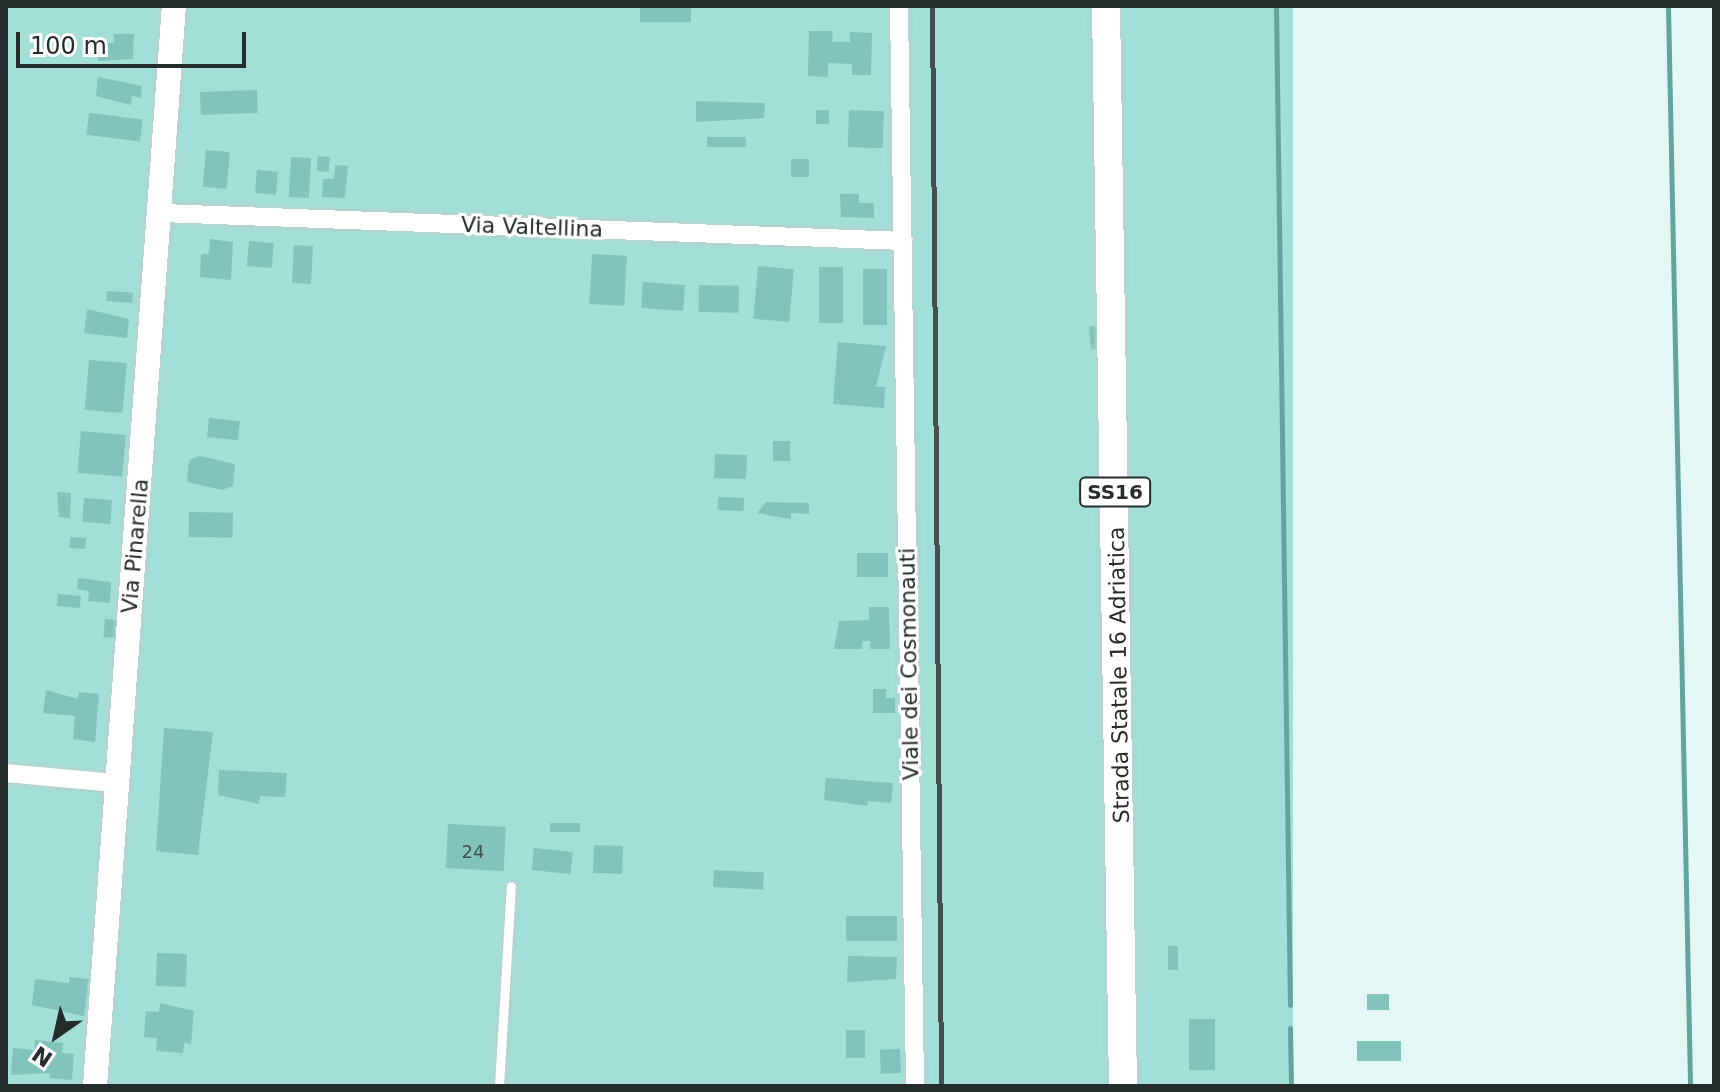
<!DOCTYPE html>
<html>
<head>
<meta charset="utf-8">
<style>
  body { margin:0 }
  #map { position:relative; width:1720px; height:1092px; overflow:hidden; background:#e3f8f5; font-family:"DejaVu Sans",sans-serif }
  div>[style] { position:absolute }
  .green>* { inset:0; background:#a2dfd7; transform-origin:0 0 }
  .stream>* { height:5px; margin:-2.5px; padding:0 2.5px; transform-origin:2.5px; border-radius:2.5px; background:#63a49c }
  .building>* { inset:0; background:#82c3bb; transform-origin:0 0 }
  .roads { filter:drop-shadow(0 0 2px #bbcfcc) drop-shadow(0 0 2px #bbcfcc) }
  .lane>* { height:9px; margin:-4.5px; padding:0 4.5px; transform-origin:4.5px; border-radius:4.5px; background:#fff }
  .street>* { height:18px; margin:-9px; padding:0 9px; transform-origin:9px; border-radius:9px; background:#fff }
  .secondary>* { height:24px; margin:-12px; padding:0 12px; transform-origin:12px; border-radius:12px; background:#fff }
  .primary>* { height:28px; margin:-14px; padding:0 14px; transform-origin:14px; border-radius:14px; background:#fff }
  .rail>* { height:5px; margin:-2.5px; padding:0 2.5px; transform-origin:2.5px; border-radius:2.5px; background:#454f4e }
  span { translate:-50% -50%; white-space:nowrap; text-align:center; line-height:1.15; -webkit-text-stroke:6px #fff; paint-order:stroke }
  .number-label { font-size:18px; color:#3c5250 }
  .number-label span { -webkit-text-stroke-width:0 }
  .shield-label span { padding:2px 6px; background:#fff; border:2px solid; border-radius:6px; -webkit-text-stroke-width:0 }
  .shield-label { font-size:20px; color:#252d2c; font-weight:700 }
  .street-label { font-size:22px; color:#252d2c }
  .frame { position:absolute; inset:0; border:8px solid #252d2c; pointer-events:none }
  .north { position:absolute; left:16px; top:996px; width:80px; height:80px; -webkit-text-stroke:6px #fff; paint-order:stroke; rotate:214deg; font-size:22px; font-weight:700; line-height:32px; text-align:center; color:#252d2c }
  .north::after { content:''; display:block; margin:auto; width:28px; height:36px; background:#252d2c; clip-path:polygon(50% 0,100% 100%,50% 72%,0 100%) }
  .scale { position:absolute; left:16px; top:32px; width:230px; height:36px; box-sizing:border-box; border:4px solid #252d2c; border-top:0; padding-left:10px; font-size:24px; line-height:28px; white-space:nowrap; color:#252d2c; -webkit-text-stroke:6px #fff; paint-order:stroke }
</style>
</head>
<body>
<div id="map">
  <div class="green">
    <div style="left:6px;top:6px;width:1287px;height:1080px"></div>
  </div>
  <div class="stream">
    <div style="left:1276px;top:6px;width:999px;rotate:89.2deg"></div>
    <div style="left:1668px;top:6px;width:1080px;rotate:88.83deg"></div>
    <div style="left:1290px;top:1028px;width:58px;rotate:89deg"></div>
  </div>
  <div class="building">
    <div style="left:640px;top:6px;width:51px;height:16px"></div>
    <div style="clip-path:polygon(809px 31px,833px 31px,832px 42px,850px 42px,850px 32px,872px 33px,871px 75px,852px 75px,852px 64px,828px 63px,828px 77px,808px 76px)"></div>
    <div style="clip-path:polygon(114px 34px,134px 34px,133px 59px,98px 61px,98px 43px,114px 43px)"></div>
    <div style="clip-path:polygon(98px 77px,142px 86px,141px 98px,132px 96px,131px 105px,96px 96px)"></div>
    <div style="left:257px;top:90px;width:23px;height:57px;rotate:88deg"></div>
    <div style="clip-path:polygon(696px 101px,765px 103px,764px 118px,696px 122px)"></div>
    <div style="left:816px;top:110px;width:13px;height:14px"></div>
    <div style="left:849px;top:110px;width:35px;height:37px;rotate:2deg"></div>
    <div style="left:89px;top:113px;width:54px;height:22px;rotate:7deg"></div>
    <div style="left:707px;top:137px;width:39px;height:10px"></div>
    <div style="left:206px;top:150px;width:24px;height:37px;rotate:5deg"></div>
    <div style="left:318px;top:156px;width:12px;height:15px;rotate:5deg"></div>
    <div style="left:291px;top:157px;width:20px;height:40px;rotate:3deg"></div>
    <div style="left:791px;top:159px;width:18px;height:18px"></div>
    <div style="clip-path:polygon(335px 165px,348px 166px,345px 198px,322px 197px,323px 179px,334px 179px)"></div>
    <div style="left:257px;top:170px;width:21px;height:23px;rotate:5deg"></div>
    <div style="clip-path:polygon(840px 194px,859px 194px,859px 203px,874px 203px,874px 218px,841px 217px)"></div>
    <div style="clip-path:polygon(210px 239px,233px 242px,231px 280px,200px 277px,201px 254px,209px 254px)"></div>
    <div style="left:249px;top:241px;width:25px;height:25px;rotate:5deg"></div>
    <div style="left:294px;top:245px;width:19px;height:38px;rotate:3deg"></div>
    <div style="left:592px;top:254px;width:35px;height:50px;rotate:3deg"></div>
    <div style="left:758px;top:266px;width:36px;height:53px;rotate:5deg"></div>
    <div style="left:819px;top:267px;width:24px;height:56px"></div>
    <div style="left:863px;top:269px;width:24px;height:56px"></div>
    <div style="left:643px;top:282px;width:42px;height:26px;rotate:4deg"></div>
    <div style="left:699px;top:285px;width:40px;height:27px;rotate:1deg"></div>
    <div style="left:107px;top:291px;width:26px;height:10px;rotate:4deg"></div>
    <div style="clip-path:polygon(87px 309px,129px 319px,127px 338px,84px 333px)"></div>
    <div style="left:1103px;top:325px;width:23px;height:14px;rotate:85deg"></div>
    <div style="clip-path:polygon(838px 342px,886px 346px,876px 387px,885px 387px,884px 408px,833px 404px)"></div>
    <div style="left:89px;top:360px;width:38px;height:50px;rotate:5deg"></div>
    <div style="left:209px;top:418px;width:31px;height:19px;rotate:6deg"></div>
    <div style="left:81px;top:431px;width:45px;height:42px;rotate:5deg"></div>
    <div style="left:773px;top:441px;width:17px;height:20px"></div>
    <div style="left:715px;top:454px;width:32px;height:24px;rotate:2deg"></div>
    <div style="clip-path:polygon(200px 456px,235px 464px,233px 486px,222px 490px,187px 482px,189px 460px)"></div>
    <div style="clip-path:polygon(57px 492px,71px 493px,70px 518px,59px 517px)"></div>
    <div style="left:718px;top:497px;width:26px;height:13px;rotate:2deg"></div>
    <div style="left:84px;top:498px;width:28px;height:24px;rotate:4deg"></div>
    <div style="clip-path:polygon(766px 502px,809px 503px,809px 514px,791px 513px,791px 519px,757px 513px)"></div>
    <div style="left:189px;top:512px;width:44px;height:25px;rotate:1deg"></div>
    <div style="left:70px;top:537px;width:16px;height:11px;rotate:4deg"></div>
    <div style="left:857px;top:553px;width:31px;height:24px"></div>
    <div style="clip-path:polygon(78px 578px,111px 582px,110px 603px,88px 601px,89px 591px,77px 589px)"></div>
    <div style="left:58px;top:594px;width:23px;height:12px;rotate:5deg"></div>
    <div style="clip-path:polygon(869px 607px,889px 607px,890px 649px,870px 649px,870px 641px,862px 641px,862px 649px,834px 649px,839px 621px,869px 620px)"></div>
    <div style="left:105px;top:619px;width:12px;height:18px;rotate:5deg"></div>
    <div style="clip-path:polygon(873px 689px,886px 689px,886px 698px,895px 698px,895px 713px,873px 713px)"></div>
    <div style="clip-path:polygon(46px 690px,78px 699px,79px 692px,99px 694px,95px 742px,73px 739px,75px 716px,43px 713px)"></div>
    <div style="clip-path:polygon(164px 728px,213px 732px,198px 855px,156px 851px)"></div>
    <div style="clip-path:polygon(219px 770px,287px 773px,285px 797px,260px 796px,259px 804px,218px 795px)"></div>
    <div style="clip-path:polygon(826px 778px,893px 783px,891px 803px,868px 801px,867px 806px,824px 800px)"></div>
    <div style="left:550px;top:823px;width:30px;height:9px"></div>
    <div style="left:448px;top:824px;width:58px;height:44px;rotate:3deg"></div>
    <div style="left:594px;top:845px;width:29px;height:28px;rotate:2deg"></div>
    <div style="left:534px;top:848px;width:39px;height:22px;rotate:6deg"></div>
    <div style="left:714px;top:870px;width:50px;height:17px;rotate:3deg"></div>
    <div style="left:846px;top:916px;width:51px;height:25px"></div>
    <div style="left:1168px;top:946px;width:10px;height:24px"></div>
    <div style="left:157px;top:953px;width:30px;height:33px;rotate:2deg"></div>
    <div style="clip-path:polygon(848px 956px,897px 957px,896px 979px,847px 982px)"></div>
    <div style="clip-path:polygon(69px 977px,89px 979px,84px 1016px,32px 1005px,35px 979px,69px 983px)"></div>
    <div style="left:1367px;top:994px;width:22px;height:16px"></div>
    <div style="clip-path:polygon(160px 1003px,194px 1011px,191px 1044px,184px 1043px,183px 1053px,156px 1051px,157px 1038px,144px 1037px,146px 1011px,159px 1012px)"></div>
    <div style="left:1189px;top:1019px;width:26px;height:51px"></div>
    <div style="left:865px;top:1030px;width:28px;height:19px;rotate:90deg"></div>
    <div style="clip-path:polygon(35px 1040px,63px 1043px,62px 1053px,74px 1054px,72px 1080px,50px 1078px,50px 1073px,11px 1075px,13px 1048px,34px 1050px)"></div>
    <div style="left:1357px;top:1041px;width:44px;height:20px"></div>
    <div style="left:900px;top:1049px;width:24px;height:20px;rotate:88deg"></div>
  </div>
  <div class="roads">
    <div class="lane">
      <div style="left:499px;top:1086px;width:200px;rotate:-86.6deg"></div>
    </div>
    <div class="street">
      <div style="left:899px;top:6px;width:1080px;rotate:89.15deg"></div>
      <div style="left:162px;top:213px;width:742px;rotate:2.16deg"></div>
      <div style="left:6px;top:773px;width:109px;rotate:5.2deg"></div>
    </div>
    <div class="secondary">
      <div style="left:95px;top:1086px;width:1083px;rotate:-85.82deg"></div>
    </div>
    <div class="primary">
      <div style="left:1106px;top:6px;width:1080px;rotate:89.1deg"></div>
    </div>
  </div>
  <div class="rail">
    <div style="left:932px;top:6px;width:1080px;rotate:89.52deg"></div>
  </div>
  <div class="number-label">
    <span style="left:473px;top:852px">24</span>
  </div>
  <div class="shield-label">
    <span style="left:1115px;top:492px">SS16</span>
  </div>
  <div class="street-label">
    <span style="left:532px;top:227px;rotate:2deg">Via Valtellina</span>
    <span style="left:135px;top:546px;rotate:-85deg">Via Pinarella</span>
    <span style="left:909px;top:664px;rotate:-91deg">Viale dei Cosmonauti</span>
    <span style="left:1119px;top:675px;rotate:-91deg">Strada Statale 16 Adriatica</span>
  </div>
  <div class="frame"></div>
  <div class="north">N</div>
  <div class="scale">100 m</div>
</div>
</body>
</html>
